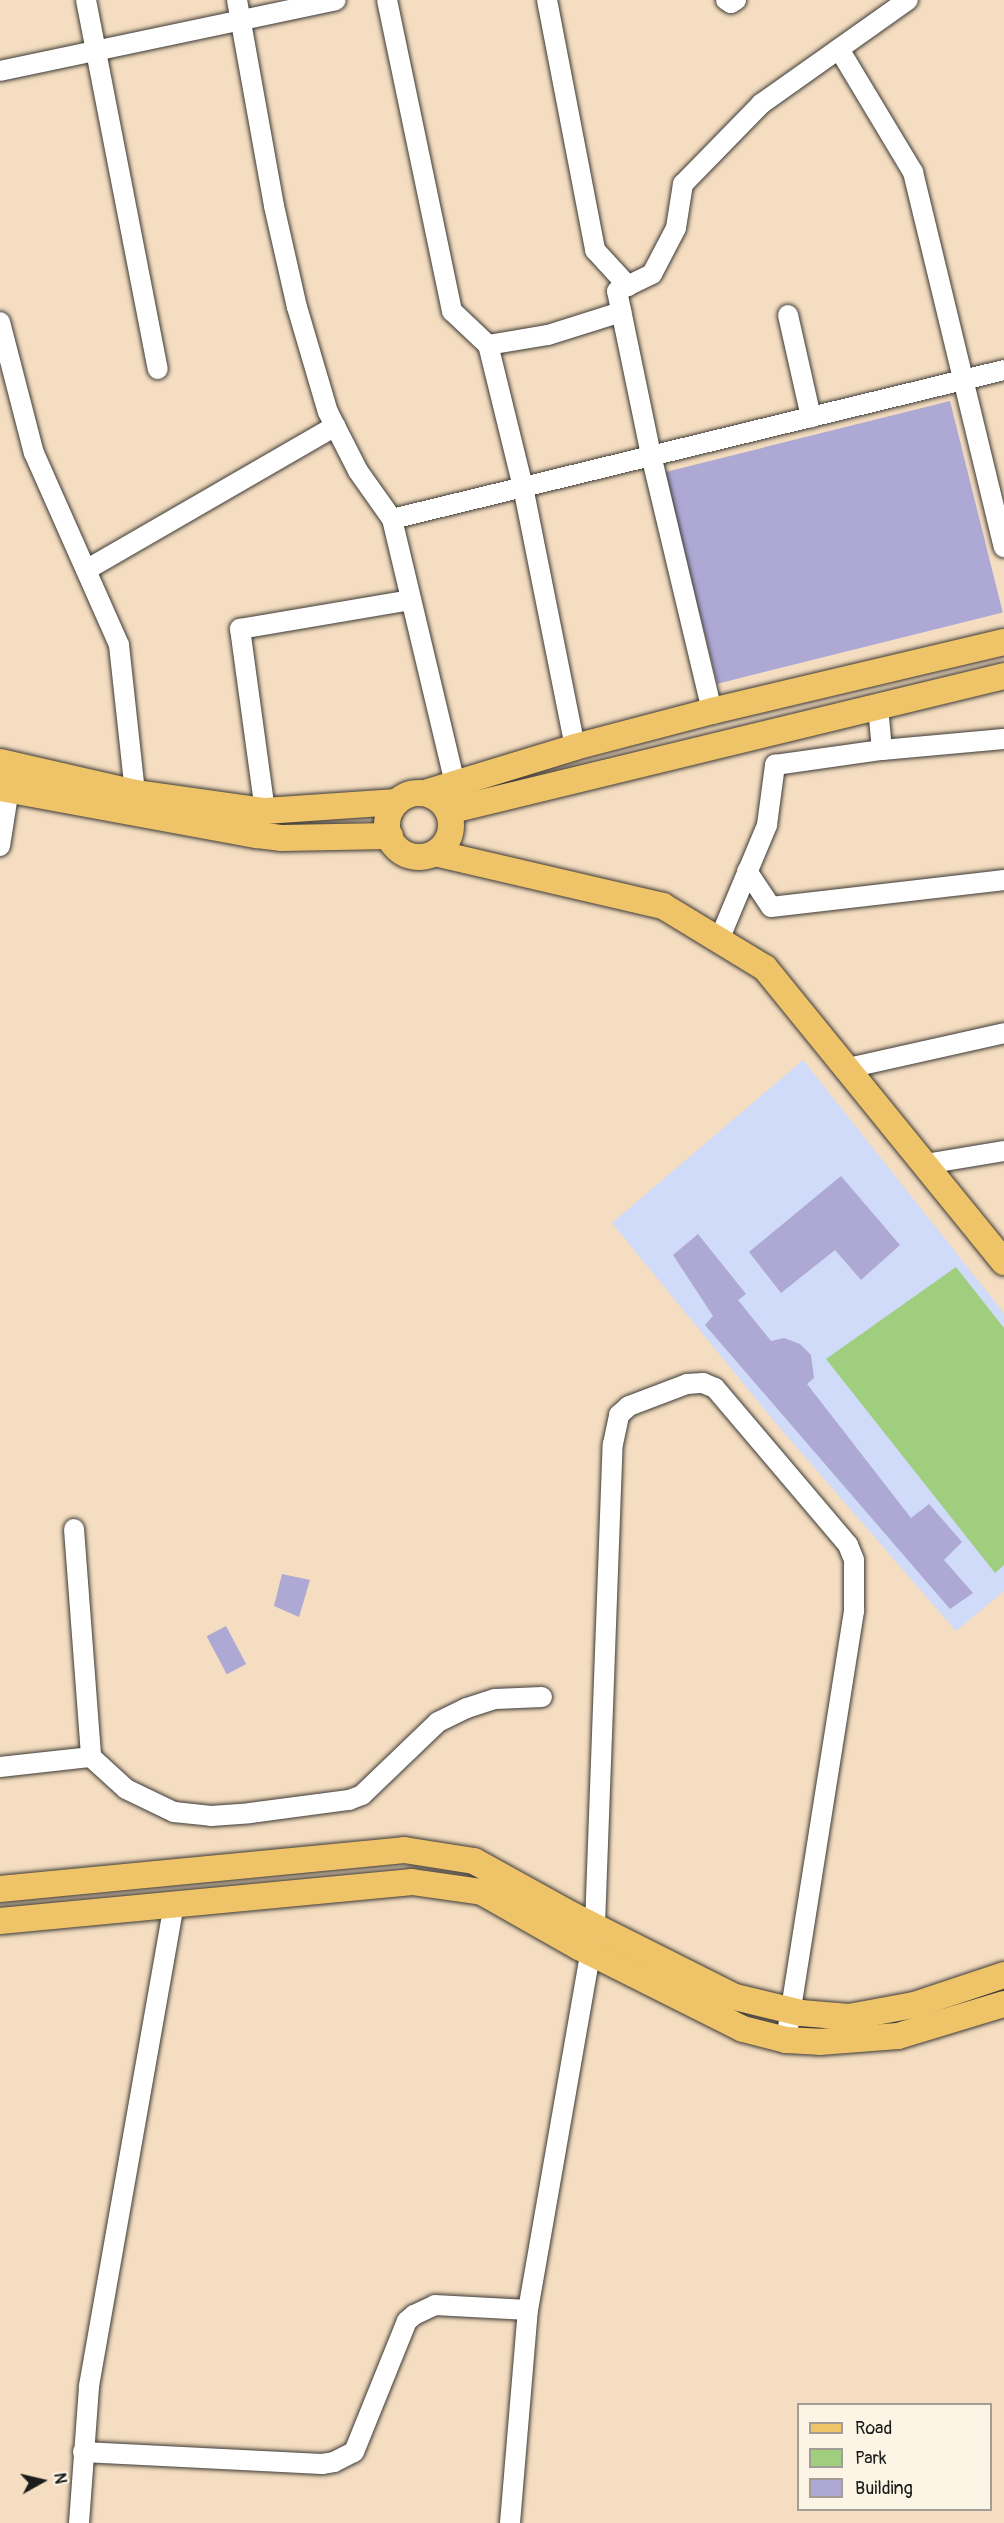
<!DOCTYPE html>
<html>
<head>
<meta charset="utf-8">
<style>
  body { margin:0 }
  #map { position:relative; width:1004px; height:2523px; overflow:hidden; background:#f4ddc0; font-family:Pangolin,sans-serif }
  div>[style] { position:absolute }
  .built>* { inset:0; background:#d0daf9 }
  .green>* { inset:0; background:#9fcf7e }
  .building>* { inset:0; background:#aea8d5; transform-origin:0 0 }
  .roads { filter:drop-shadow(0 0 2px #3c3935) drop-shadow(0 0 2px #3c3935) }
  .minor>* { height:20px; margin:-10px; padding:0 10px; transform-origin:10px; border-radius:10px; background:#fff }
  .major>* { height:26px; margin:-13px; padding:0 13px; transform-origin:13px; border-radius:13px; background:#efc469 }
  .major>.ring { margin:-13px; padding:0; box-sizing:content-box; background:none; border:26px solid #efc469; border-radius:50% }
  span { translate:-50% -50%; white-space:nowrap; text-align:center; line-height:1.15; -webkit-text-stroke:5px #fcf5e5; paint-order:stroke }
  .legend { position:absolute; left:797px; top:2403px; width:195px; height:108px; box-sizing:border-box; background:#fcf5e5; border:2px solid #a29e95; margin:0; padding:8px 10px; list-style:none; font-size:18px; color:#1c1c1c }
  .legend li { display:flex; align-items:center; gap:12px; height:30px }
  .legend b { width:30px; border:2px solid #a29e95 }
  .north { position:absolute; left:12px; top:2451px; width:60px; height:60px; -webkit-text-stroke:4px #fcf5e5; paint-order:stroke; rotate:82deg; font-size:16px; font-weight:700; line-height:24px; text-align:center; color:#1c1c1c }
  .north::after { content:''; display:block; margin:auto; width:21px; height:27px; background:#1c1c1c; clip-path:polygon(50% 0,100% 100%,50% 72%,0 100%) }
</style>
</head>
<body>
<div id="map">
  <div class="built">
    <div style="clip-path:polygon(803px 1060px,1004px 1313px,1004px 1591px,956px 1631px,779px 1427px,612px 1223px)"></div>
  </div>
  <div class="green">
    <div style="clip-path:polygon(956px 1267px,1004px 1328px,1004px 1565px,995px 1573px,826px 1359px)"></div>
  </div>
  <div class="building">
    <div style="left:950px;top:401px;width:218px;height:294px;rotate:76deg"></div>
    <div style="clip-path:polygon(841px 1176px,900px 1245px,861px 1280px,835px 1250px,781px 1293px,749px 1252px)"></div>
    <div style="clip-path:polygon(698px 1234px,746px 1294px,738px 1300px,771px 1341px,784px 1338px,800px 1344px,811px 1355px,814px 1378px,807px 1384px,911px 1518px,929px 1504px,962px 1542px,944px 1560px,973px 1593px,950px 1609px,705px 1325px,713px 1316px,673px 1255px)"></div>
    <div style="clip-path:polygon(282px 1574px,310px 1580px,299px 1617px,274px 1606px)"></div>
    <div style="left:226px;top:1626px;width:43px;height:22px;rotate:62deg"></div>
  </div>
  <div class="roads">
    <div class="minor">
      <div style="left:86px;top:0;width:376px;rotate:79deg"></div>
      <div style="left:237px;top:0;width:209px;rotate:79.8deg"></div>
      <div style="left:274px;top:206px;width:104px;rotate:77.2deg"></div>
      <div style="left:297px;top:307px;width:109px;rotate:73.6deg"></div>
      <div style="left:328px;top:412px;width:66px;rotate:63deg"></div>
      <div style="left:358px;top:471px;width:59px;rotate:54.7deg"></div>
      <div style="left:387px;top:0;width:318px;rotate:78.2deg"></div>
      <div style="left:452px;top:311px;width:50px;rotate:43.4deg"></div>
      <div style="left:547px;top:0;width:255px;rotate:79.1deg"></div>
      <div style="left:595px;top:250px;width:49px;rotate:47.5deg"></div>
      <div style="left:726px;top:0;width:6px;rotate:31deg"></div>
      <div style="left:731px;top:3px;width:6px;rotate:-31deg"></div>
      <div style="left:839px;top:49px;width:144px;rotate:59deg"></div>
      <div style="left:913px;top:172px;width:386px;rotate:76.4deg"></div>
      <div style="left:0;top:71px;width:343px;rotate:-11.9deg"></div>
      <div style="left:788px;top:315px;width:105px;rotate:77.3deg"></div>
      <div style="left:0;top:322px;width:135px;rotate:75.5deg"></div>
      <div style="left:34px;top:453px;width:210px;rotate:66.1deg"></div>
      <div style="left:119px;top:645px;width:149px;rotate:83.8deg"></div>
      <div style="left:86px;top:570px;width:288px;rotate:-30deg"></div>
      <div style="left:878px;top:707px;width:43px;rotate:84.7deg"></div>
      <div style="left:712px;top:711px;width:263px;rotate:-103.4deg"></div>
      <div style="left:651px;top:455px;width:167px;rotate:-101.7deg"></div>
      <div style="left:617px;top:291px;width:39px;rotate:-26deg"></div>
      <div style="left:652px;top:274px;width:52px;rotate:-62.4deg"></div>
      <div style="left:676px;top:228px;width:45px;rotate:-81deg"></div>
      <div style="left:683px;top:184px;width:112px;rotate:-45.7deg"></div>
      <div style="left:761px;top:104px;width:180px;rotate:-35.3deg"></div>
      <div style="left:575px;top:747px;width:265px;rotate:-101.3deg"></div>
      <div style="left:523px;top:487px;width:146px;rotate:-103.8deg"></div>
      <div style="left:488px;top:345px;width:61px;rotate:-9.5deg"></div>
      <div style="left:548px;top:335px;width:77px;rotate:-17.5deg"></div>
      <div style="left:458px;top:796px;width:285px;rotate:-103.4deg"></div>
      <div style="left:392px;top:519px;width:630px;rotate:-13.68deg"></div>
      <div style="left:265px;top:811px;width:184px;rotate:-97.8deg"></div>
      <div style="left:240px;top:629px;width:173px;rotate:-9.6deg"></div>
      <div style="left:0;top:846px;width:71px;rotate:-81.1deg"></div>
      <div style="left:747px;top:871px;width:43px;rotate:56.3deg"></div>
      <div style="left:771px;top:907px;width:235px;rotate:-6.6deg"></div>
      <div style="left:719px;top:940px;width:125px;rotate:-67.3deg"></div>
      <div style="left:767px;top:825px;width:61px;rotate:-82.4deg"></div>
      <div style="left:775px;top:765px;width:108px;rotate:-8deg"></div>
      <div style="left:882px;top:750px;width:122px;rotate:-5.2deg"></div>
      <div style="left:848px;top:1068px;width:160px;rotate:-12.6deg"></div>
      <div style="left:926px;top:1164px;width:79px;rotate:-9.5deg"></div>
      <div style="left:74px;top:1529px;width:229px;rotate:85.7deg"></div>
      <div style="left:0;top:1767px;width:92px;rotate:-6.3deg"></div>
      <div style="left:91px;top:1757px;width:47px;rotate:42.4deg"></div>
      <div style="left:126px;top:1789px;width:53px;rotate:25.6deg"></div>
      <div style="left:174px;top:1812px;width:37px;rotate:6deg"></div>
      <div style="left:211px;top:1816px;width:39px;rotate:-4deg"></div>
      <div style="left:250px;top:1813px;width:100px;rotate:-7.5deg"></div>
      <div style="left:349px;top:1800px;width:14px;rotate:-21deg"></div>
      <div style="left:362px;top:1795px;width:105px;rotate:-43.8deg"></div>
      <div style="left:438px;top:1722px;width:32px;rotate:-26deg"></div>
      <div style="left:467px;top:1708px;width:29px;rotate:-18deg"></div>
      <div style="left:495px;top:1699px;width:47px;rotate:-2.4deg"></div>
      <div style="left:83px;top:2452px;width:239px;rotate:2.9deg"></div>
      <div style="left:322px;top:2464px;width:12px;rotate:-9deg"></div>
      <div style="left:334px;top:2462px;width:22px;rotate:-27deg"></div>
      <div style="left:354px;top:2452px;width:141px;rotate:-68deg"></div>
      <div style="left:407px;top:2321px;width:9px;rotate:-41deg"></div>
      <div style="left:414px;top:2315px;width:23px;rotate:-25deg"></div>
      <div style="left:435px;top:2305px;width:93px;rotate:3.1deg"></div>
      <div style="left:79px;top:2523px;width:137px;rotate:-85.8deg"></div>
      <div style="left:89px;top:2386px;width:489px;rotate:-80deg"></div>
      <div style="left:510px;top:2523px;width:214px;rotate:-85.2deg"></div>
      <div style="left:528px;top:2310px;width:391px;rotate:-80.1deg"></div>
      <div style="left:595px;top:1925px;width:481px;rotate:-87.9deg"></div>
      <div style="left:613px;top:1444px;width:30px;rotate:-78deg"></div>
      <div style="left:619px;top:1415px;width:13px;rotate:-42deg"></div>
      <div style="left:629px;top:1406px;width:62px;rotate:-20.8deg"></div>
      <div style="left:687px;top:1384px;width:16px;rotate:-4deg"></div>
      <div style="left:703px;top:1383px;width:13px;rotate:23deg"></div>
      <div style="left:715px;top:1388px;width:206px;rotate:49.7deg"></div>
      <div style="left:848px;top:1545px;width:16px;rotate:68deg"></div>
      <div style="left:854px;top:1560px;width:51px;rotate:90deg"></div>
      <div style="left:854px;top:1611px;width:434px;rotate:99deg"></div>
    </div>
    <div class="major">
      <div style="left:0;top:762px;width:139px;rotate:12.9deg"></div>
      <div style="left:135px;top:793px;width:131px;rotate:7.9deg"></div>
      <div style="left:265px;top:811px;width:132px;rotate:-3.9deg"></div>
      <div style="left:0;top:788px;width:261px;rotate:10.4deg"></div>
      <div style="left:257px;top:835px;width:24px;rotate:7deg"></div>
      <div style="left:281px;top:838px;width:109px;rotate:-1.1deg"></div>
      <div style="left:425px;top:793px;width:157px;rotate:-17deg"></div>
      <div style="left:575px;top:747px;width:142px;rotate:-14.7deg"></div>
      <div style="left:712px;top:711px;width:300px;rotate:-13.3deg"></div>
      <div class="ring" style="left:387px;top:793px;width:38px;height:38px"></div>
      <div style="left:448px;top:811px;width:572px;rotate:-13.65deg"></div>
      <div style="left:435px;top:853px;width:234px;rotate:13.1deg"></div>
      <div style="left:663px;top:906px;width:119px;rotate:31.3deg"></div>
      <div style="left:765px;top:968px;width:379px;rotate:50.9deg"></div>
      <div style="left:0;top:1889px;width:406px;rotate:-5.5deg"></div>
      <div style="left:404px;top:1850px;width:71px;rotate:8.9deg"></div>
      <div style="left:474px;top:1861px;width:112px;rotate:28.9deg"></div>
      <div style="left:572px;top:1915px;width:182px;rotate:26.7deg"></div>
      <div style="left:735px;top:1997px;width:68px;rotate:13.6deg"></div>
      <div style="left:801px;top:2013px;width:48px;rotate:4.8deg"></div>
      <div style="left:849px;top:2017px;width:66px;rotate:-10.5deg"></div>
      <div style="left:914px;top:2005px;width:95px;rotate:-18.4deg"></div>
      <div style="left:0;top:1921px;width:414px;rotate:-5.4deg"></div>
      <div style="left:412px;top:1882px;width:71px;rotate:8.1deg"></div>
      <div style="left:482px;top:1892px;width:112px;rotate:29.6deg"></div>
      <div style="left:579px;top:1947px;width:183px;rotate:26.6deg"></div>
      <div style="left:743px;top:2029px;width:44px;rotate:14.3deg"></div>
      <div style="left:786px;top:2040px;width:33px;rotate:3deg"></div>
      <div style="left:819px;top:2042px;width:79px;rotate:-4.3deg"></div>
      <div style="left:898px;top:2036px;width:111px;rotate:-16.8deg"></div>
    </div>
  </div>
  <ul class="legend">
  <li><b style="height:8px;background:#efc469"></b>Road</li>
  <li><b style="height:16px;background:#9fcf7e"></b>Park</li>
  <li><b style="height:16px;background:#aea8d5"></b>Building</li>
  </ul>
  <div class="north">N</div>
</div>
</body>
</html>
